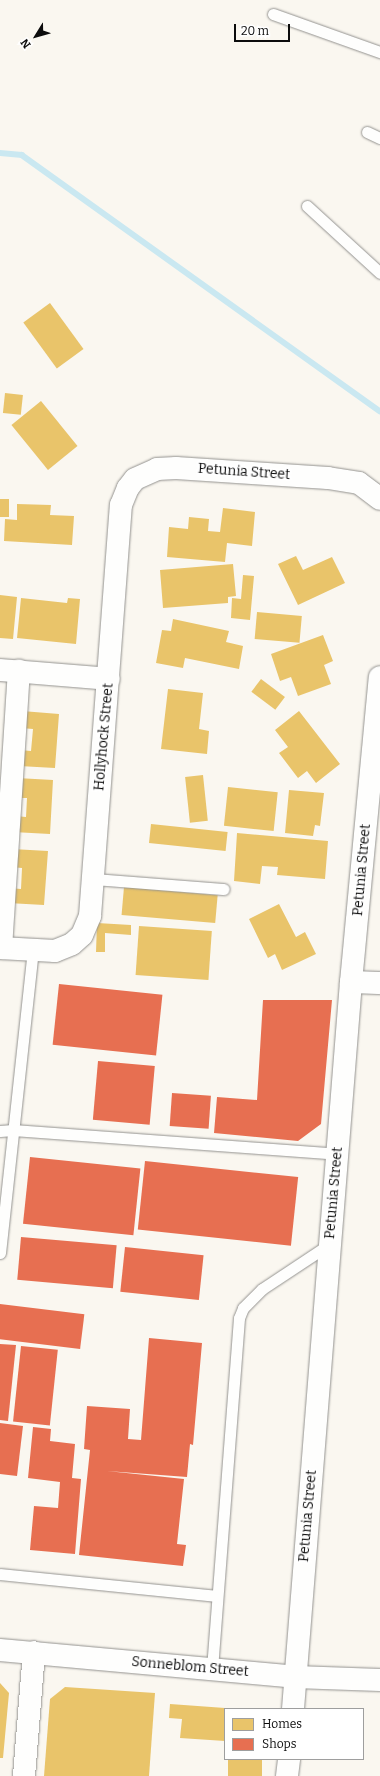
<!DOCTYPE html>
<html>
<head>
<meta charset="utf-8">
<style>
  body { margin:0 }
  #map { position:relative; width:380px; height:1776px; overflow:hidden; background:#faf7f0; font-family:Bitter,serif }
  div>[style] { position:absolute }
  .homes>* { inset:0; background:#e9c46a; transform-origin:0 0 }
  .shops>* { inset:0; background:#e76f51; transform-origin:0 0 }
  .stream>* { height:5.5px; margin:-2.75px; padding:0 2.75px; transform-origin:2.75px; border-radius:2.75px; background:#cae8f1 }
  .roads { filter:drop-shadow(0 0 1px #93928f) drop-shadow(0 0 1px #93928f) }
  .service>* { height:11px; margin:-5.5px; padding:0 5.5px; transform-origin:5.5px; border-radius:5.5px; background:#fefefd }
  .minor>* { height:22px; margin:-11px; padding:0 11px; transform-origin:11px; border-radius:11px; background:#fefefd }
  span { translate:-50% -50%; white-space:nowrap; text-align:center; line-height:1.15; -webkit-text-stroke:4px #fff; paint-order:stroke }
  .street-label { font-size:14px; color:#0c0c0c }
  .legend { position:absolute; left:224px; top:1708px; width:140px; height:52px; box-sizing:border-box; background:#fff; border:1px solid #9e9e9e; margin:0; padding:5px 7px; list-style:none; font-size:12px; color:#0c0c0c }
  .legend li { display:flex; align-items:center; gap:8px; height:20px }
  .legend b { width:20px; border:1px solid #9e9e9e }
  .north { position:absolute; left:16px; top:16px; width:40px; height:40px; -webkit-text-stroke:3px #fff; paint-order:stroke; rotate:233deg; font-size:11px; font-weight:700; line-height:16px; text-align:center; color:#0c0c0c }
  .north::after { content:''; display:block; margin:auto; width:14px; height:18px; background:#0c0c0c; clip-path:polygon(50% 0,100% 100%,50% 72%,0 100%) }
  .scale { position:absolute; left:234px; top:24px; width:56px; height:18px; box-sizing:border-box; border:2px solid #0c0c0c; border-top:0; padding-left:5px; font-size:12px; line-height:14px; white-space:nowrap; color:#0c0c0c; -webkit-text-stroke:3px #fff; paint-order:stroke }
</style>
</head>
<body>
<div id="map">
  <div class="homes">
    <div style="left:50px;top:303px;width:57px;height:33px;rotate:54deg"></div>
    <div style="left:5px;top:393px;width:18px;height:20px;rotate:6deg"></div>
    <div style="left:41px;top:401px;width:58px;height:38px;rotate:51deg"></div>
    <div style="left:0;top:499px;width:9px;height:18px"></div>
    <div style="clip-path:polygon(17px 504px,51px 505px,50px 515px,74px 516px,72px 545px,4px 541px,5px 519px,17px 520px)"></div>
    <div style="clip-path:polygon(223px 508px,255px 512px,252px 546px,227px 543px,225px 562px,167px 557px,169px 527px,188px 529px,189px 517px,209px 519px,208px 531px,220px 532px)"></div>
    <div style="clip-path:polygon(296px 556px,303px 570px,332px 557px,345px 583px,298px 605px,278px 564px)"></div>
    <div style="clip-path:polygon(233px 564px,236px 596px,228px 597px,228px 603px,163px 608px,160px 570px)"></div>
    <div style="clip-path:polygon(243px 575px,254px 576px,250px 620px,231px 618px,232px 598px,241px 599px)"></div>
    <div style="clip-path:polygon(0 595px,17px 597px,13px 639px,0 638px)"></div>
    <div style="clip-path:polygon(21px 598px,67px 603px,68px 598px,80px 599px,76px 644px,17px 638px)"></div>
    <div style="left:257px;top:612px;width:45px;height:27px;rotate:5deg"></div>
    <div style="clip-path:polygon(173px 619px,229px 631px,226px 642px,243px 646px,239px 669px,185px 658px,183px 668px,156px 663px,162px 630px,171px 631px)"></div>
    <div style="clip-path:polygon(323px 635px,333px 661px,324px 665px,331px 684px,298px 696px,291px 677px,280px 681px,271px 654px)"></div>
    <div style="left:261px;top:679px;width:30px;height:16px;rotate:37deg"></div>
    <div style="clip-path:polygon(168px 689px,203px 693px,199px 729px,209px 731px,207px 754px,161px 749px)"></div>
    <div style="clip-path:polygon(22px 711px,59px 714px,55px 768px,19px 766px,20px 750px,31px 751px,33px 729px,21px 728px)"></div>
    <div style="clip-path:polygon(299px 711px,340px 764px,316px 783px,307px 771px,298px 778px,279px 753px,288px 747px,275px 730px)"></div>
    <div style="left:203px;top:775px;width:46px;height:18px;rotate:84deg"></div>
    <div style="clip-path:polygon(17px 778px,53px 780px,50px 834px,13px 832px,15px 816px,26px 817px,27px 798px,16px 798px)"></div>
    <div style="left:228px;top:787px;width:50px;height:39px;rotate:6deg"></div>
    <div style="clip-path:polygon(289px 790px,324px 793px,320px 826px,315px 825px,313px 836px,285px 833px)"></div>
    <div style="left:151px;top:824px;width:77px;height:19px;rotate:6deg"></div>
    <div style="clip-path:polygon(237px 833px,328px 841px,325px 879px,277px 875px,278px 867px,262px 866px,260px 884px,234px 881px)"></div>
    <div style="clip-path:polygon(12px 849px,48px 851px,44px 905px,8px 903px,9px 888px,21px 889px,22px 868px,11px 867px)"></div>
    <div style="left:124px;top:887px;width:94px;height:28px;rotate:5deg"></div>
    <div style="clip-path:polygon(279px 904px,296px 937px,305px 932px,316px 954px,282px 970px,275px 954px,268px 958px,249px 919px)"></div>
    <div style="clip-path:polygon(97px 923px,131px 925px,131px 935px,105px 933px,105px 952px,96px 952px)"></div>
    <div style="left:139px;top:926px;width:73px;height:49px;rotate:4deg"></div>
    <div style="clip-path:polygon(0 1683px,9px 1693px,3px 1758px,0 1758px)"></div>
    <div style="clip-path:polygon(65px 1687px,155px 1693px,149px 1776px,44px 1776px,50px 1699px)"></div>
    <div style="clip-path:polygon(170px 1704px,225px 1708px,225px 1741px,180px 1738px,182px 1719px,169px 1718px)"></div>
    <div style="left:228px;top:1759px;width:34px;height:17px"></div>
  </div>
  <div class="shops">
    <div style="left:59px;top:984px;width:104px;height:61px;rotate:6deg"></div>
    <div style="clip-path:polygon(263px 1000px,332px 1000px,321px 1124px,298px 1141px,214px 1133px,217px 1097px,257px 1100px)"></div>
    <div style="left:98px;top:1061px;width:57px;height:59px;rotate:5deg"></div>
    <div style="left:172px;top:1093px;width:39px;height:33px;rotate:4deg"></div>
    <div style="left:30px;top:1157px;width:111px;height:67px;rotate:6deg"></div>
    <div style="left:145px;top:1161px;width:154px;height:69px;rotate:6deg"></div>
    <div style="left:21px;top:1237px;width:96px;height:43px;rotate:5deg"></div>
    <div style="left:125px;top:1247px;width:79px;height:45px;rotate:6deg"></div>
    <div style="left:0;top:1304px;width:85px;height:35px;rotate:7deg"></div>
    <div style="clip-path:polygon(149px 1338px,202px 1343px,193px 1445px,190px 1444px,187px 1477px,107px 1471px,184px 1479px,177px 1544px,186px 1545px,183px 1566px,79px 1555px,90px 1450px,84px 1449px,87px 1406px,130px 1409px,128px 1439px,141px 1440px)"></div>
    <div style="clip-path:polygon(0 1344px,16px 1345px,8px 1421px,0 1420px)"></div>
    <div style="left:21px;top:1346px;width:37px;height:76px;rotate:6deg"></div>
    <div style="clip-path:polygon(0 1423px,23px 1426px,17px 1476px,0 1474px)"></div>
    <div style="clip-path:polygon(33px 1427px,51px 1429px,50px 1441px,75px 1444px,72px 1478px,81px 1479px,75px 1554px,30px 1550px,34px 1506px,58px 1508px,60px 1482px,28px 1478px)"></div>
  </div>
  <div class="stream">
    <div style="left:0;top:153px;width:22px;rotate:5deg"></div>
    <div style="left:22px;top:155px;width:440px;rotate:35.6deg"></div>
  </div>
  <div class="roads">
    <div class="service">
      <div style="left:273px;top:14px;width:114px;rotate:19.6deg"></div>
      <div style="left:367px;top:132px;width:14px;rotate:25deg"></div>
      <div style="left:307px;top:206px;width:99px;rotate:42.5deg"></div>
      <div style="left:93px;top:879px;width:131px;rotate:4.4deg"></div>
      <div style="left:0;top:1131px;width:13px;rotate:-4deg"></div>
      <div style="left:13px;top:1130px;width:325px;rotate:4.2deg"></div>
      <div style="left:0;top:1253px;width:304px;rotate:-83.8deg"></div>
      <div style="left:0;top:1574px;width:218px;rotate:5.8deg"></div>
      <div style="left:212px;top:1669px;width:352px;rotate:-85.6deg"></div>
      <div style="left:239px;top:1318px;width:11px;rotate:-68deg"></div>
      <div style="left:243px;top:1308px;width:27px;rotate:-45deg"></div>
      <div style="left:262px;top:1289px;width:82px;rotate:-33.5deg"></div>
    </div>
    <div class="minor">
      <div style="left:0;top:670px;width:109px;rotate:4.7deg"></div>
      <div style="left:0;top:948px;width:55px;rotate:3.1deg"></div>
      <div style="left:55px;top:951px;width:18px;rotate:-22deg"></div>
      <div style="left:72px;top:944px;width:13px;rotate:-42deg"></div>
      <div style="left:82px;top:935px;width:21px;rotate:-67deg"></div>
      <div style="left:90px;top:916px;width:412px;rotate:-85.7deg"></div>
      <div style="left:121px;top:505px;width:18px;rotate:-68deg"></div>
      <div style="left:128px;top:488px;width:11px;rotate:-52deg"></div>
      <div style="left:135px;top:479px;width:24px;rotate:-24deg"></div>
      <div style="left:157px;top:469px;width:19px;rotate:-3deg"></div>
      <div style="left:176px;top:468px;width:152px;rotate:3.8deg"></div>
      <div style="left:328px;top:478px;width:31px;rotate:9deg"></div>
      <div style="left:359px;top:483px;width:26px;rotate:37deg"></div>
      <div style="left:1px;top:948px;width:278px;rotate:-86.3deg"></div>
      <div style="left:351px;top:982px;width:29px;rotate:2deg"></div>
      <div style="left:0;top:1650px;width:296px;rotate:5.2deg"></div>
      <div style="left:295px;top:1677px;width:85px;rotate:2deg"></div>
      <div style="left:293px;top:1709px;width:729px;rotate:-85.44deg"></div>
      <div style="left:351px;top:982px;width:306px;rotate:-84.6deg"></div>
      <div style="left:24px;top:1776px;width:124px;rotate:-85.4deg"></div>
      <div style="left:287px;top:1776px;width:17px;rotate:-83deg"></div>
    </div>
  </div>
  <div class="street-label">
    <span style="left:244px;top:472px;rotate:4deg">Petunia Street</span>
    <span style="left:104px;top:737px;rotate:-85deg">Hollyhock Street</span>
    <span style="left:362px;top:870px;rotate:-85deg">Petunia Street</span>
    <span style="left:334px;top:1193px;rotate:-85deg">Petunia Street</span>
    <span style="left:308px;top:1516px;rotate:-85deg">Petunia Street</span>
    <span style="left:190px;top:1667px;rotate:5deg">Sonneblom Street</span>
  </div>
  <ul class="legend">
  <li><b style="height:11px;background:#e9c46a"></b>Homes</li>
  <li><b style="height:11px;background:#e76f51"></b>Shops</li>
  </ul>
  <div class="north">N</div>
  <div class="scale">20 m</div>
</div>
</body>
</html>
